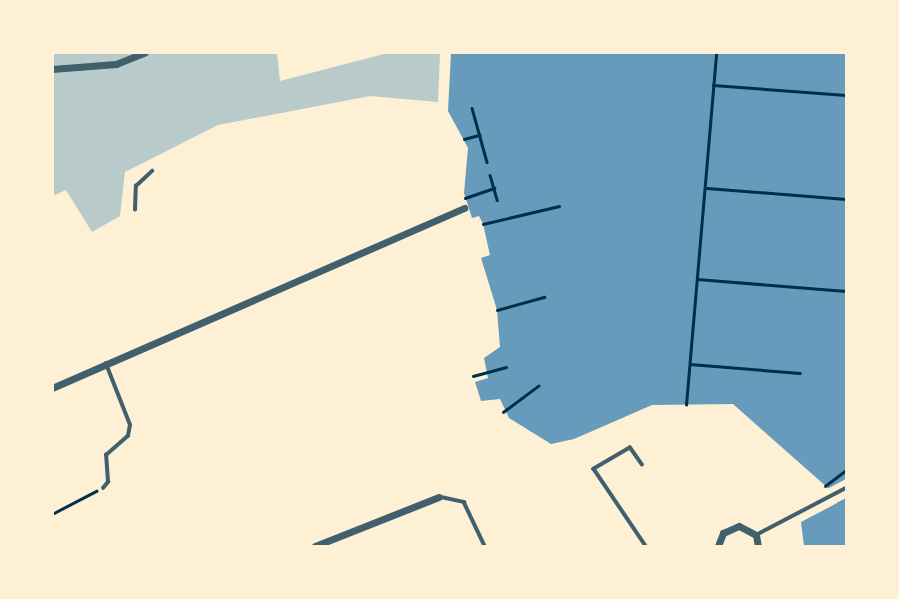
<!DOCTYPE html>
<html>
<head>
<meta charset="utf-8">
<style>
  body { margin:0 }
  #map { position:relative; width:899px; height:599px; overflow:hidden; background:#fdf0d5; font-family:Arial,sans-serif }
  div>[style] { position:absolute }
  .green>* { inset:0; background:#b9caca }
  .water>* { inset:0; background:#669bbc }
  .pier>* { inset:0; background:#fdf0d5 }
  .path>* { height:2.5px; margin:-1.25px; padding:0 1.25px; transform-origin:1.25px; border-radius:1.25px; background:#003049 }
  .service>* { height:3.5px; margin:-1.75px; padding:0 1.75px; transform-origin:1.75px; border-radius:1.75px; background:#3f606c }
  .minor>* { height:7px; margin:-3.5px; padding:0 3.5px; transform-origin:3.5px; border-radius:3.5px; background:#3f606c }
  span { translate:-50% -50%; white-space:nowrap; text-align:center; line-height:1.15; -webkit-text-stroke:5px #fdf0d5; paint-order:stroke }
  .frame { position:absolute; inset:0; border:54px solid #fdf0d5; pointer-events:none }
</style>
</head>
<body>
<div id="map">
  <div class="green">
    <div style="clip-path:polygon(53px 53px,277px 53px,280px 81px,388px 53px,440px 53px,438px 102px,370px 96px,218px 125px,125px 172px,120px 216px,92px 232px,66px 190px,53px 196px)"></div>
  </div>
  <div class="water">
    <div style="clip-path:polygon(451px 53px,846px 53px,846px 546px,804px 546px,801px 522px,837px 503px,828px 488px,733px 404px,652px 405px,574px 439px,551px 444px,509px 418px,500px 399px,481px 401px,475px 382px,488px 378px,484px 358px,500px 347px,497px 310px,481px 258px,490px 255px,483px 224px,479px 216px,472px 218px,464px 193px,468px 148px,448px 111px)"></div>
  </div>
  <div class="pier">
    <div style="clip-path:polygon(846px 479px,846px 498px,798px 523px,832px 502px,825px 490px)"></div>
  </div>
  <div class="path">
    <div style="left:713px;top:85px;width:133px;rotate:4.3deg"></div>
    <div style="left:472px;top:108px;width:56px;rotate:74.5deg"></div>
    <div style="left:464px;top:139px;width:16px;rotate:-15deg"></div>
    <div style="left:490px;top:175px;width:26px;rotate:74deg"></div>
    <div style="left:707px;top:188px;width:139px;rotate:4.5deg"></div>
    <div style="left:465px;top:198px;width:31px;rotate:-19deg"></div>
    <div style="left:483px;top:224px;width:78px;rotate:-13.3deg"></div>
    <div style="left:697px;top:279px;width:149px;rotate:4.6deg"></div>
    <div style="left:497px;top:310px;width:49px;rotate:-15.5deg"></div>
    <div style="left:690px;top:364px;width:110px;rotate:4.7deg"></div>
    <div style="left:473px;top:376px;width:34px;rotate:-15deg"></div>
    <div style="left:686px;top:405px;width:354px;rotate:-85.1deg"></div>
    <div style="left:503px;top:412px;width:44px;rotate:-36.6deg"></div>
    <div style="left:825px;top:486px;width:26px;rotate:-37deg"></div>
    <div style="left:52px;top:514px;width:50px;rotate:-27.6deg"></div>
  </div>
  <div class="service">
    <div style="left:135px;top:210px;width:24px;rotate:-88deg"></div>
    <div style="left:136px;top:186px;width:22px;rotate:-43deg"></div>
    <div style="left:642px;top:465px;width:21px;rotate:-125deg"></div>
    <div style="left:630px;top:448px;width:42px;rotate:149.7deg"></div>
    <div style="left:594px;top:469px;width:93px;rotate:56deg"></div>
    <div style="left:103px;top:488px;width:8px;rotate:-50deg"></div>
    <div style="left:108px;top:482px;width:27px;rotate:-94deg"></div>
    <div style="left:106px;top:455px;width:29px;rotate:-41deg"></div>
    <div style="left:128px;top:436px;width:11px;rotate:-80deg"></div>
    <div style="left:130px;top:425px;width:66px;rotate:-111.5deg"></div>
    <div style="left:441px;top:497px;width:24px;rotate:12deg"></div>
    <div style="left:464px;top:502px;width:49px;rotate:64.5deg"></div>
    <div style="left:756px;top:535px;width:102px;rotate:-27.6deg"></div>
  </div>
  <div class="minor">
    <div style="left:52px;top:69px;width:64px;rotate:-4.5deg"></div>
    <div style="left:116px;top:64px;width:31px;rotate:-22deg"></div>
    <div style="left:52px;top:388px;width:450px;rotate:-23.6deg"></div>
    <div style="left:315px;top:546px;width:133px;rotate:-21.6deg"></div>
    <div style="left:718px;top:546px;width:14px;rotate:-69deg"></div>
    <div style="left:723px;top:533px;width:17px;rotate:-24deg"></div>
    <div style="left:739px;top:526px;width:19px;rotate:28deg"></div>
    <div style="left:756px;top:535px;width:11px;rotate:80deg"></div>
  </div>
  <div class="frame"></div>
</div>
</body>
</html>
